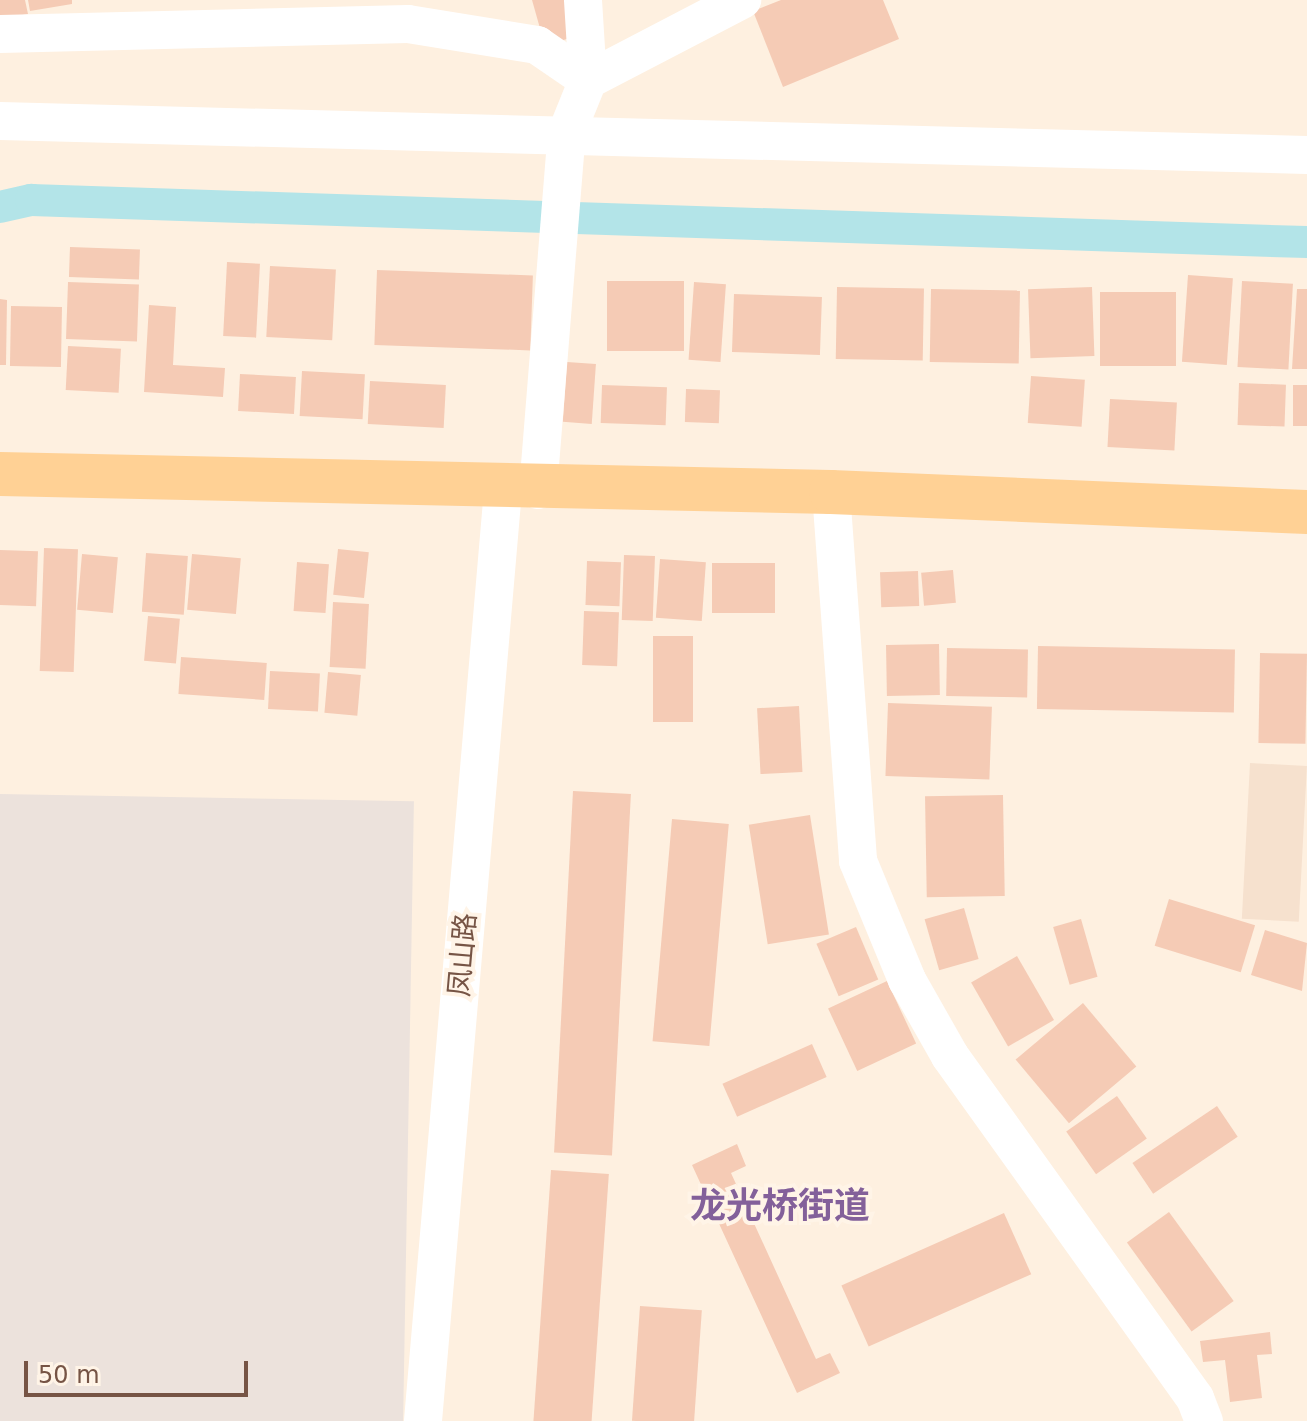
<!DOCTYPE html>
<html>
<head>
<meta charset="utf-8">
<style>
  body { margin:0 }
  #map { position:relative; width:1307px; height:1421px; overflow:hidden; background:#fef0e0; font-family:"DejaVu Sans","Noto Sans SC",sans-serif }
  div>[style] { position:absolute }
  .residential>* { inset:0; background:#f6e1ce; transform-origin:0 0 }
  .industrial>* { inset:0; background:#ece2dc; transform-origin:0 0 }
  .canal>* { height:32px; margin:-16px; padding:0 16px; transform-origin:16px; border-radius:16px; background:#b3e4e8 }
  .building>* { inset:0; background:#f5cbb5; transform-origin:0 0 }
  .minor>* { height:38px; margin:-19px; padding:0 19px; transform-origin:19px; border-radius:19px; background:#fff }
  .major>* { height:44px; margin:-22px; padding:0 22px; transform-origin:22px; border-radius:22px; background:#ffd195 }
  span { translate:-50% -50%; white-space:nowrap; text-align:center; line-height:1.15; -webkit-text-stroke:8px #fff4e7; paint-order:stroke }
  .street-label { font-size:28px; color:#765445 }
  .district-label { font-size:36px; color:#83609a; font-weight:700 }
  .scale { position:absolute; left:24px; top:1361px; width:224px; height:36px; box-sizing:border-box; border:4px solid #765445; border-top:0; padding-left:10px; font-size:24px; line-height:28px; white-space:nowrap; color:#765445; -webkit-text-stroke:6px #fff4e7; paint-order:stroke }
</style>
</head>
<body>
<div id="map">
  <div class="residential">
    <div style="left:1250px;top:763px;width:57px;height:156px;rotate:3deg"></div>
  </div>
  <div class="industrial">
    <div style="left:0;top:794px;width:414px;height:627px;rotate:1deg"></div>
  </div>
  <div class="canal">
    <div style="left:0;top:207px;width:32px;rotate:-13deg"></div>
    <div style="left:31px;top:200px;width:1277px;rotate:1.89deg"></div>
  </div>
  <div class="building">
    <div style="clip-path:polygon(0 0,25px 0,28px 14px,0 19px)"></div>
    <div style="clip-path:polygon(28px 0,72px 0,72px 4px,30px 11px)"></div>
    <div style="clip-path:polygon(532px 0,568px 0,579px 35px,545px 46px)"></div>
    <div style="clip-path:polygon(781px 0,883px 0,899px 39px,783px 87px,753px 11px)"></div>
    <div style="left:70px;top:247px;width:70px;height:30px;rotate:2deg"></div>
    <div style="left:227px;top:262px;width:33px;height:74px;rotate:3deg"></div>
    <div style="left:270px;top:266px;width:66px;height:71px;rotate:3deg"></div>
    <div style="left:377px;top:270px;width:156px;height:75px;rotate:2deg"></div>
    <div style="left:1188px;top:275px;width:45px;height:87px;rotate:4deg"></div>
    <div style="left:607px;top:281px;width:77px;height:70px"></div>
    <div style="left:1242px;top:281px;width:51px;height:86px;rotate:3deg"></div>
    <div style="left:68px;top:282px;width:71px;height:57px;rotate:2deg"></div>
    <div style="left:694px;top:282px;width:32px;height:78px;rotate:4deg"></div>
    <div style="left:837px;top:287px;width:87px;height:72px;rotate:1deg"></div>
    <div style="left:1092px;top:287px;width:69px;height:64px;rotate:88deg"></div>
    <div style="left:931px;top:289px;width:89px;height:73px;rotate:1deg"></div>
    <div style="clip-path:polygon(1297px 289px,1307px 289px,1307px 369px,1292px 369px)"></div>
    <div style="left:1100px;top:292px;width:76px;height:74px"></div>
    <div style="left:734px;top:294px;width:88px;height:58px;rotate:2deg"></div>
    <div style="clip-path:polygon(0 299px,7px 300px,6px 365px,0 365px)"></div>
    <div style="clip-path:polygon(149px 305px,176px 307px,173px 365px,225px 368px,223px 397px,144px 392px)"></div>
    <div style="left:11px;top:306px;width:51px;height:60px;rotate:1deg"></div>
    <div style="left:68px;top:346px;width:53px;height:44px;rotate:3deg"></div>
    <div style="left:567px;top:362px;width:29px;height:60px;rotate:4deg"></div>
    <div style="left:302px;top:371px;width:63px;height:45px;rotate:3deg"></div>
    <div style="left:240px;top:374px;width:56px;height:37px;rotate:3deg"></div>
    <div style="left:1031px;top:376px;width:54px;height:47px;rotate:4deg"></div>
    <div style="left:370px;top:381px;width:76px;height:43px;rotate:3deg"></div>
    <div style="left:1239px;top:383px;width:47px;height:42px;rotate:2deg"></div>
    <div style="left:602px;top:385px;width:65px;height:38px;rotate:2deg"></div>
    <div style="left:1293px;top:385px;width:14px;height:41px"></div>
    <div style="left:686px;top:389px;width:34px;height:33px;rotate:2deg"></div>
    <div style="left:1110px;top:399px;width:67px;height:48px;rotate:3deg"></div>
    <div style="left:44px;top:548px;width:34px;height:123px;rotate:2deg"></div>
    <div style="left:338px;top:549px;width:31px;height:46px;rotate:6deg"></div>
    <div style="left:0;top:550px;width:38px;height:55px;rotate:2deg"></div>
    <div style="left:146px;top:553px;width:42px;height:59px;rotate:4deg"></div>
    <div style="left:82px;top:554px;width:36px;height:56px;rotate:5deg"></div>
    <div style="left:192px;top:554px;width:49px;height:56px;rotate:5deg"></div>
    <div style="left:624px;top:555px;width:31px;height:65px;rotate:2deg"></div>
    <div style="left:660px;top:559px;width:46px;height:59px;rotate:4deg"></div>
    <div style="left:587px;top:561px;width:34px;height:44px;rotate:2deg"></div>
    <div style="left:297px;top:562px;width:32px;height:49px;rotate:4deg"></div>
    <div style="left:712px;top:563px;width:63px;height:50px"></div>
    <div style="left:953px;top:570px;width:33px;height:32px;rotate:85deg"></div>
    <div style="left:918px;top:571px;width:35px;height:38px;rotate:88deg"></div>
    <div style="left:333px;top:602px;width:36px;height:65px;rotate:3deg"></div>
    <div style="left:584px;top:611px;width:35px;height:54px;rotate:2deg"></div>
    <div style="left:148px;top:616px;width:32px;height:45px;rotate:5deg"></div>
    <div style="left:653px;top:636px;width:40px;height:86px"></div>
    <div style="left:939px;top:644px;width:51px;height:53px;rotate:89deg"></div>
    <div style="left:1038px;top:646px;width:197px;height:63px;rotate:1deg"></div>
    <div style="left:947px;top:648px;width:81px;height:48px;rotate:1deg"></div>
    <div style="left:1260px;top:653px;width:47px;height:90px;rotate:1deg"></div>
    <div style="left:181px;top:657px;width:86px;height:37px;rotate:4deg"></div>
    <div style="left:270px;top:671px;width:50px;height:38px;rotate:3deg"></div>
    <div style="left:328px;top:672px;width:33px;height:41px;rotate:5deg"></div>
    <div style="left:888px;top:703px;width:104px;height:73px;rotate:2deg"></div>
    <div style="left:799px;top:706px;width:66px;height:42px;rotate:87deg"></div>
    <div style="left:573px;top:791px;width:58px;height:362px;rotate:3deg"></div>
    <div style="left:1003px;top:795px;width:101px;height:78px;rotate:89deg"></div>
    <div style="left:810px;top:815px;width:121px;height:62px;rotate:81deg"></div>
    <div style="left:672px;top:819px;width:57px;height:223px;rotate:5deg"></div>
    <div style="left:1169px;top:899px;width:90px;height:49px;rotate:17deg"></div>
    <div style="left:964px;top:908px;width:53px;height:41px;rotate:74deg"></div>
    <div style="left:1081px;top:919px;width:60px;height:29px;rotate:74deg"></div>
    <div style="left:856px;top:927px;width:57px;height:43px;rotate:67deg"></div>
    <div style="clip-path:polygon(1265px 930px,1307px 943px,1302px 991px,1251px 975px)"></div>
    <div style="left:1017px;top:956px;width:74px;height:53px;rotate:60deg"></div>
    <div style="left:887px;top:981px;width:69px;height:65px;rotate:65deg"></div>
    <div style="left:1083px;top:1003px;width:83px;height:88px;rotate:50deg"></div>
    <div style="left:812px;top:1044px;width:36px;height:98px;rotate:66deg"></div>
    <div style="left:1117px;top:1096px;width:52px;height:62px;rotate:55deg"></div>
    <div style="left:1217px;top:1106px;width:37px;height:102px;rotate:56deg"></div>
    <div style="clip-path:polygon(737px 1144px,746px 1166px,731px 1173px,816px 1359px,830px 1353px,840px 1373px,797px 1393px,692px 1165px)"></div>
    <div style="left:551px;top:1170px;width:58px;height:252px;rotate:4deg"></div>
    <div style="left:1169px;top:1212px;width:110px;height:52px;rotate:54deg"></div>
    <div style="left:1004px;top:1213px;width:67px;height:178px;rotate:66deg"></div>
    <div style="left:640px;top:1306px;width:62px;height:115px;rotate:4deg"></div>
    <div style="clip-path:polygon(1270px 1332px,1272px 1354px,1257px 1355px,1262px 1398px,1230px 1402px,1225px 1360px,1203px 1362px,1200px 1341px)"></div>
  </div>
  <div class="minor">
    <div style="left:0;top:34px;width:408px;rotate:-1.4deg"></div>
    <div style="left:408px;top:24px;width:131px;rotate:9.2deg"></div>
    <div style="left:537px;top:45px;width:62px;rotate:34.5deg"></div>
    <div style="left:588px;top:80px;width:174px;rotate:-27.5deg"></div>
    <div style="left:0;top:121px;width:1307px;rotate:1.49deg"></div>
    <div style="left:538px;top:490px;width:359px;rotate:-85.4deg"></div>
    <div style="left:567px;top:132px;width:56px;rotate:-68deg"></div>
    <div style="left:588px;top:80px;width:80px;rotate:-93.6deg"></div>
    <div style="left:831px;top:492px;width:370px;rotate:85.8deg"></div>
    <div style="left:858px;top:861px;width:129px;rotate:67.6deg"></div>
    <div style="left:907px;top:980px;width:87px;rotate:60.5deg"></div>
    <div style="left:950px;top:1056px;width:421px;rotate:54.4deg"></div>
    <div style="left:1195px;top:1398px;width:25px;rotate:69deg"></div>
    <div style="left:423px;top:1421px;width:935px;rotate:-85.09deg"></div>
  </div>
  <div class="major">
    <div style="left:0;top:474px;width:831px;rotate:1.24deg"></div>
    <div style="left:831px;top:492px;width:476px;rotate:2.4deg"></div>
  </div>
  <div class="street-label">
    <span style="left:463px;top:955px;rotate:-85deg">凤山路</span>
  </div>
  <div class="district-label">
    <span style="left:780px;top:1206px">龙光桥街道</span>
  </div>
  <div class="scale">50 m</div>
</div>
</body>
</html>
